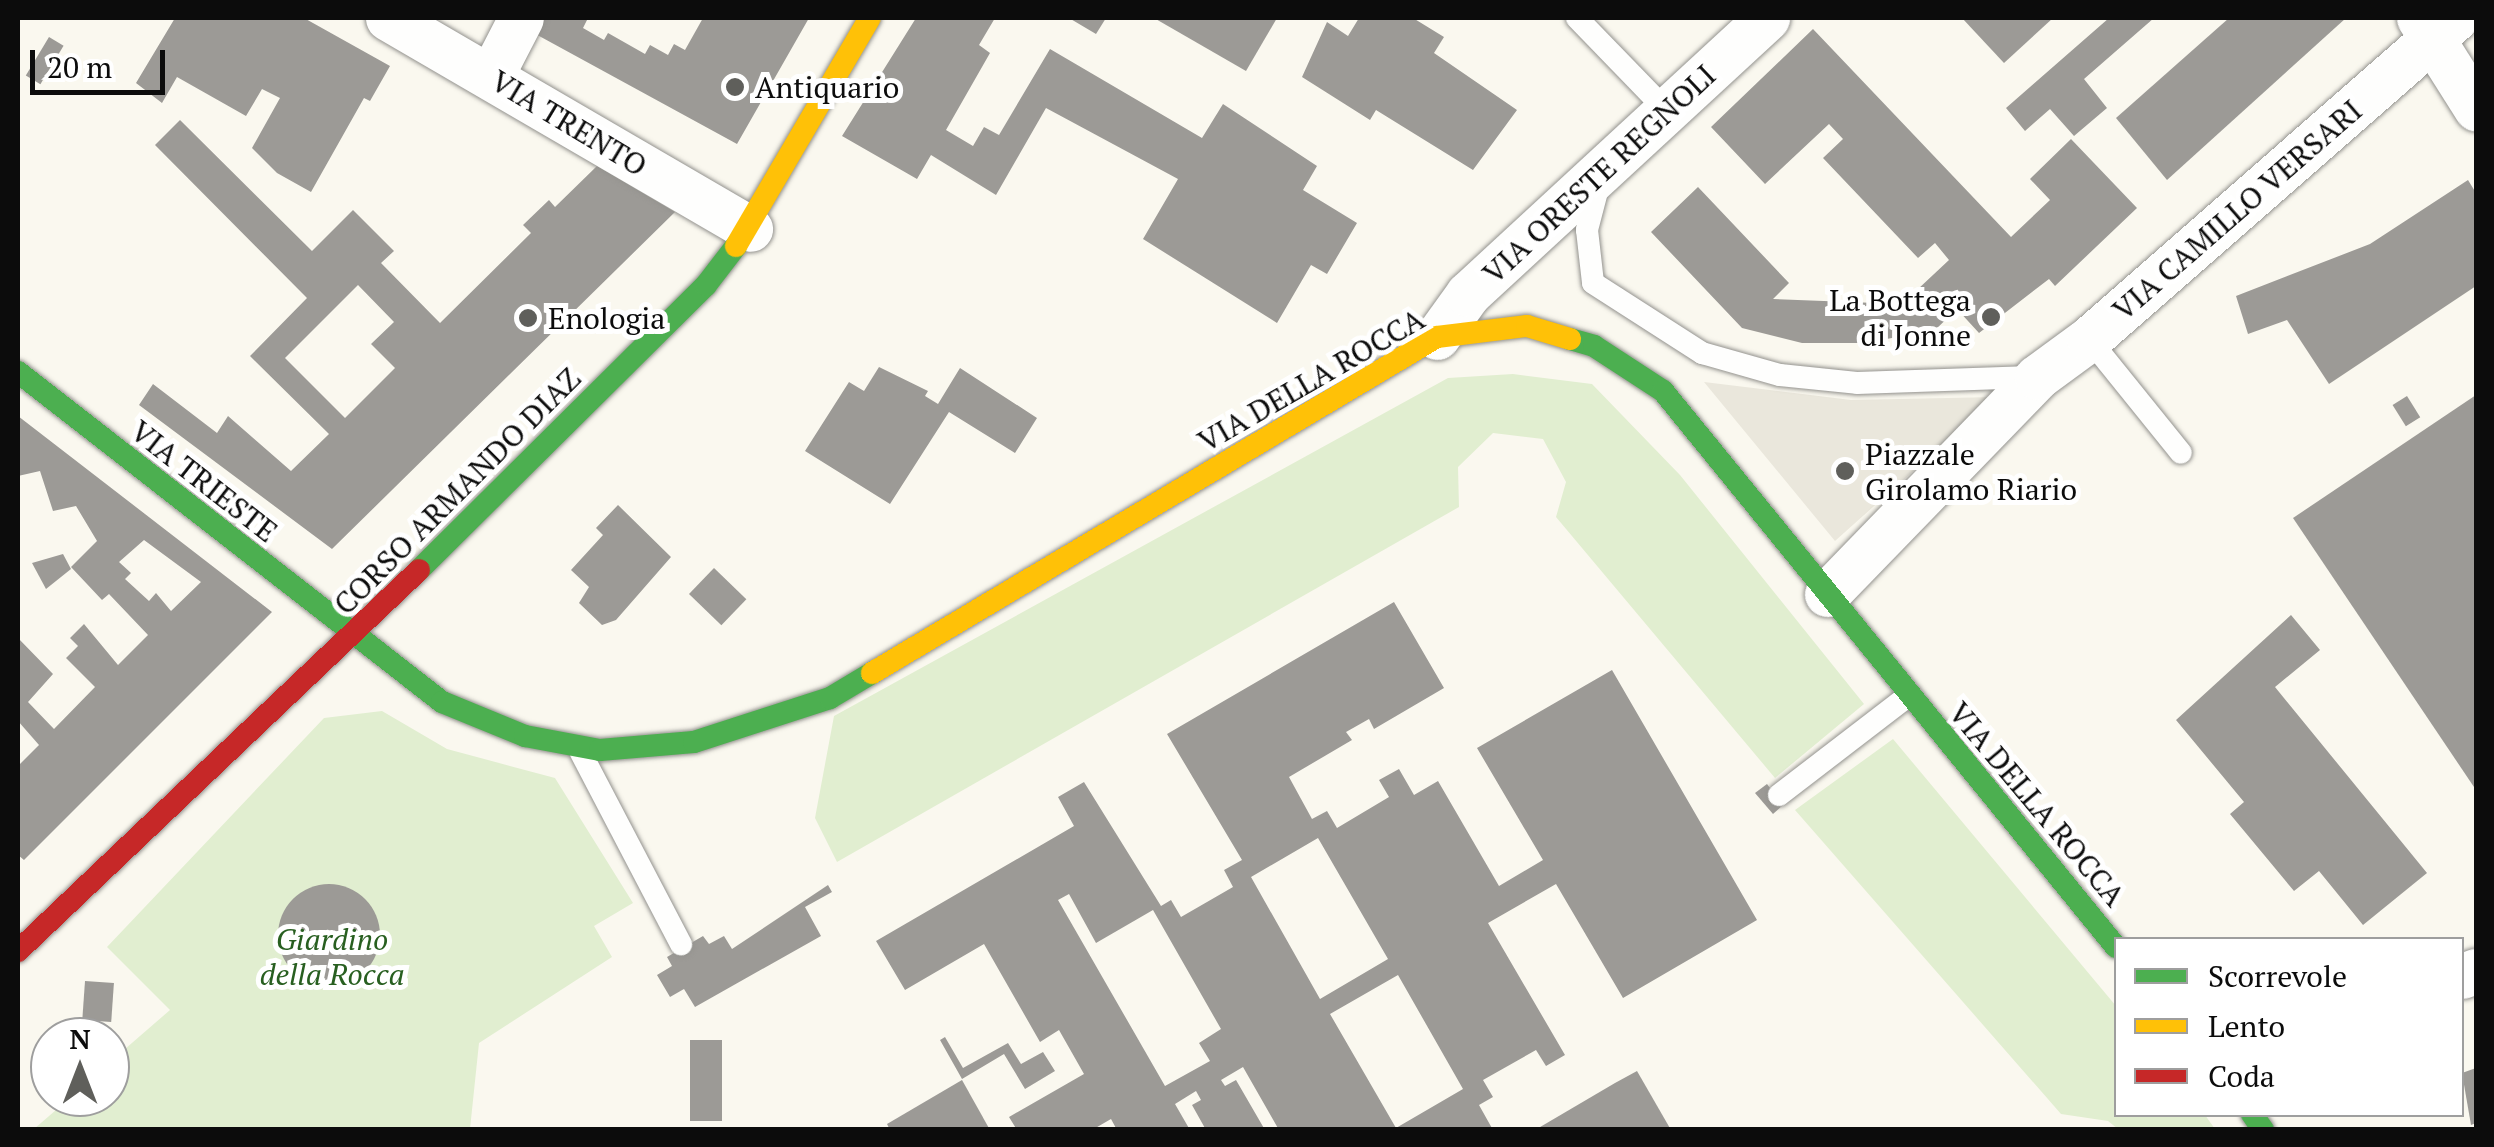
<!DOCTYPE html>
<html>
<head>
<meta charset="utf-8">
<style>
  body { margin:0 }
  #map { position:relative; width:2494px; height:1147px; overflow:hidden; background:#faf8ef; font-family:"PT Serif",serif }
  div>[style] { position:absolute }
  .green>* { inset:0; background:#e1eed0 }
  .plaza>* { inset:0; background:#eae7dc }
  .building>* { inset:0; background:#9c9a96; transform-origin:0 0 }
  .round { border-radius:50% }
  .roads { filter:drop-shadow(0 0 2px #93928e) drop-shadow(0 0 2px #93928e) }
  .lane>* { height:22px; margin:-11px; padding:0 11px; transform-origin:11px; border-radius:11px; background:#fefefd }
  .street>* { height:45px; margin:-22.5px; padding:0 22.5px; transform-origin:22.5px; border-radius:22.5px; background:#fefefd }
  .fast>* { height:22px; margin:-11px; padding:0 11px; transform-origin:11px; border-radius:11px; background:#4caf50 }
  .slow>* { height:22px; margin:-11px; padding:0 11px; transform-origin:11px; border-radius:11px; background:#ffc107 }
  .jam>* { height:22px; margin:-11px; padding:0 11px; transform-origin:11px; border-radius:11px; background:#c62828 }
  .dots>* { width:28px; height:28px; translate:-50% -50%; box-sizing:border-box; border:5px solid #fff; border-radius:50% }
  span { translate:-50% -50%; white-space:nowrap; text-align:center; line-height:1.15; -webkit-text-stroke:10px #fff; paint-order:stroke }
  .poi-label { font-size:30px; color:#0c0c0c }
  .left { translate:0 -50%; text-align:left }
  .right { translate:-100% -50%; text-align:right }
  .street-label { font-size:30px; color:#0c0c0c }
  .park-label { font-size:30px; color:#285f20; font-style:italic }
  .frame { position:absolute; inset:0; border:20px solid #0c0c0c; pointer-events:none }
  .legend { position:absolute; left:2114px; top:937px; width:350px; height:180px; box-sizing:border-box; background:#fff; border:2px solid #9e9e9e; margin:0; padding:12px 18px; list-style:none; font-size:30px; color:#0c0c0c }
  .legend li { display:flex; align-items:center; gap:20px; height:50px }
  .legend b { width:50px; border:2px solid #9e9e9e }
  .north { position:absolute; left:30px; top:1017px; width:100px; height:100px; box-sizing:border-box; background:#fff; border:2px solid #9e9e9e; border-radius:50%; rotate:0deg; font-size:28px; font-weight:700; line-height:40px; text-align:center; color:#0c0c0c }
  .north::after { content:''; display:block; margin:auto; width:35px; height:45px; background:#5f5f5b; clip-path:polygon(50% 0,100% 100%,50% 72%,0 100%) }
  .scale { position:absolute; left:30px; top:50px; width:135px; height:45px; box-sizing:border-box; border:5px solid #0c0c0c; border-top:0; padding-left:12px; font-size:30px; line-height:35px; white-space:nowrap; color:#0c0c0c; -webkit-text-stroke:8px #fff; paint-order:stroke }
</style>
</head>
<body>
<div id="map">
  <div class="green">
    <div style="clip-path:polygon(1513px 374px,1592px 384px,1680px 475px,1864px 704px,1775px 778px,1556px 517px,1566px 482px,1543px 439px,1493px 433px,1458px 467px,1459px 507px,837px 862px,815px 818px,834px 716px,1448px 378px)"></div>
    <div style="clip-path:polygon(382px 711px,447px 749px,555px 778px,633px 903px,594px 926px,612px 957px,479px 1043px,470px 1129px,34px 1129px,71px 1097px,110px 1097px,110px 1062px,170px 1010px,107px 947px,324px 718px)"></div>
    <div style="clip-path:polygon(1893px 739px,2116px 1006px,2116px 1114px,2205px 1115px,2215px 1129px,2118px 1129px,2108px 1121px,2061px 1114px,1795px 810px)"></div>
  </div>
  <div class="plaza">
    <div style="clip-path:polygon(1704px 382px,1851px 400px,1996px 397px,1835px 541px)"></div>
  </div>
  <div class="building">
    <div style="clip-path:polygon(175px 18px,304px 18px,390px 66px,370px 101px,364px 98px,311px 192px,277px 173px,252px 148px,280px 98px,262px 89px,246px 116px,177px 77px,162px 103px,136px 83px)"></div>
    <div style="clip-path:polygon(537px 18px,588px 18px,583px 28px,604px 40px,608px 33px,645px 54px,650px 45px,668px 55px,674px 44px,685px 50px,703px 18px,809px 18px,737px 144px,530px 31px)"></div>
    <div style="clip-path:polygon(916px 18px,995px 18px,979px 45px,990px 53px,946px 130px,973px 146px,984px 127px,999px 135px,1050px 49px,1202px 138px,1223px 104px,1317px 166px,1303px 190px,1357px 223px,1327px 274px,1311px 265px,1277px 323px,1143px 239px,1178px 179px,1046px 108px,996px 195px,931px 155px,917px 179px,842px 136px)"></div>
    <div style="clip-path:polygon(1069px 18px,1106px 18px,1096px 34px)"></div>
    <div style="clip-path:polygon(1154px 18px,1277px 18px,1246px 71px)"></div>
    <div style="clip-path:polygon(1359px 18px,1413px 18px,1444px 37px,1434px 53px,1517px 110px,1473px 170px,1376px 110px,1370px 120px,1302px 77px,1327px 22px,1348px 36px)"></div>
    <div style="clip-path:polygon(1962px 18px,2053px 18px,2004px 63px)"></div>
    <div style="clip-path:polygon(2109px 18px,2154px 18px,2084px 79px,2107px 108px,2074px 136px,2050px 109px,2025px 131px,2006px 108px)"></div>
    <div style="clip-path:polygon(2229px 18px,2346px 18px,2167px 180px,2116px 118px)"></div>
    <div style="clip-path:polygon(1813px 29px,2011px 237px,2050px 200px,2030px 179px,2071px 139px,2137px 208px,2055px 286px,2049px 279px,1979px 333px,1957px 309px,1935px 330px,1865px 343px,1802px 343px,1742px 328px,1651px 232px,1698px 187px,1789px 283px,1773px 299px,1902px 304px,1949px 260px,1935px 243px,1918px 258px,1823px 158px,1843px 139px,1829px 124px,1765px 184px,1711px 127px)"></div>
    <div style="left:49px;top:37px;width:17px;height:45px;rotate:31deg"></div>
    <div style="clip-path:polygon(evenodd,180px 120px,312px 251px,353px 210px,394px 251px,381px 263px,440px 323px,531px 233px,523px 225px,549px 200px,555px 207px,597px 166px,675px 212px,332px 549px,139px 405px,153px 384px,217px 433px,228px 416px,291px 471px,329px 434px,250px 356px,307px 298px,155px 145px,180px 120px,358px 285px,394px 322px,371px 344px,395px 368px,345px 418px,285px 358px,358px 285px)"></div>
    <div style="clip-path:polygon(2468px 180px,2476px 193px,2476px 286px,2329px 384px,2287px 320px,2248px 334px,2236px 296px,2370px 244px)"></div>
    <div style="clip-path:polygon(879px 367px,928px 391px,925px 396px,938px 404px,960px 368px,1037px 418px,1015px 453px,949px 412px,890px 504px,805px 451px,849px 382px,864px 391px)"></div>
    <div style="clip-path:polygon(2476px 395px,2476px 790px,2293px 518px)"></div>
    <div style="left:2407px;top:396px;width:25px;height:17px;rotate:58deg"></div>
    <div style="clip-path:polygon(evenodd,18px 416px,272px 612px,24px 860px,18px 855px,18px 766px,39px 745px,18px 721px,18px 638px,53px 674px,28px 702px,54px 729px,95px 687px,66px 658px,78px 646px,70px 638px,84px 624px,118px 665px,148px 635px,109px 594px,102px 600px,71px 567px,97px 541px,76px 506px,53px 511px,40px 471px,18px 476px,18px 416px,144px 540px,201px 582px,171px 611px,156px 593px,149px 601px,125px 579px,131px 573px,119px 562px,144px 540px)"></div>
    <div style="clip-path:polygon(618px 505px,671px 557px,616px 620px,602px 625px,579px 603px,589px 587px,571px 570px,603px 535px,596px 528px)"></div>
    <div style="clip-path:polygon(63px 554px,71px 569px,46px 589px,32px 563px)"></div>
    <div style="left:714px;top:568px;width:45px;height:36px;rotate:44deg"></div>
    <div style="clip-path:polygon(evenodd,1394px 602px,1444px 688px,1374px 729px,1369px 719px,1346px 732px,1352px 740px,1289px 777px,1312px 819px,1327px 811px,1337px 828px,1389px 797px,1379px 780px,1399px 769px,1414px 795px,1438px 781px,1499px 886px,1543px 860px,1477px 748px,1612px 670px,1757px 920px,1623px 998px,1556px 884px,1488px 923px,1565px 1055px,1546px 1066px,1536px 1050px,1483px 1080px,1493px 1097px,1479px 1105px,1493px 1130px,1279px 1130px,1243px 1067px,1221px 1080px,1225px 1086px,1236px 1080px,1265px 1130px,1206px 1130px,1192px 1105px,1201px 1100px,1196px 1091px,1175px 1104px,1190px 1130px,1117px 1130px,1111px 1119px,1092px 1130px,1017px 1130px,1009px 1117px,1084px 1074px,1059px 1030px,1040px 1042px,984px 944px,905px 990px,876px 941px,1074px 826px,1058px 797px,1084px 782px,1161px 906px,1171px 900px,1181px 917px,1233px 887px,1224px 870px,1242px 860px,1167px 734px,1394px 602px,1318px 838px,1388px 959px,1320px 999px,1251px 877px,1318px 838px,1394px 602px,1069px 894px,1096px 943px,1153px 910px,1221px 1029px,1199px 1043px,1210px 1061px,1165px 1086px,1058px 900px,1069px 894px,1394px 602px,1398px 975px,1463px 1089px,1396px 1128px,1330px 1014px,1398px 975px)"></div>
    <div style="clip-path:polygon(2291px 615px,2320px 650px,2275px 687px,2427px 873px,2363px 925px,2319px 871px,2294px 891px,2230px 814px,2244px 802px,2176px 720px)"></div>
    <div style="clip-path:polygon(1767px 784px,1783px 805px,1773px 814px,1755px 793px)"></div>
    <div class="round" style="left:278px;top:884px;width:102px;height:102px"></div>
    <div style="clip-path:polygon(828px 885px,832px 892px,805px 907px,821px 936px,695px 1007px,684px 989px,670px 997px,657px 975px,672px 966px,667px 957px,703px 936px,709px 944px,724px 936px,732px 949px)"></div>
    <div style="left:85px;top:981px;width:29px;height:39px;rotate:4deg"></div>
    <div style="clip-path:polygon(945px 1037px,963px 1068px,1008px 1043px,1021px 1064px,1043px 1052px,1055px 1071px,1025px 1089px,1004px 1054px,962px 1079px,940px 1040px)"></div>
    <div style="left:690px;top:1040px;width:32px;height:81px"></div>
    <div style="clip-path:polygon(2476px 1068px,2476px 1123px,2471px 1125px,2462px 1073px)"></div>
    <div style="clip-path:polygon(1637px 1071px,1671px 1130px,1535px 1130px,1615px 1083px)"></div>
    <div style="clip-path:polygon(962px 1080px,990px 1130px,890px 1130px,887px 1124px)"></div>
  </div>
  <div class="roads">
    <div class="lane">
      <div style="left:1577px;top:18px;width:131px;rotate:45.9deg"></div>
      <div style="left:1600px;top:180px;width:52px;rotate:104.6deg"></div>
      <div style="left:1587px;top:230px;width:53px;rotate:83.5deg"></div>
      <div style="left:1593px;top:283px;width:130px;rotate:32.7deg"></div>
      <div style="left:1702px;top:353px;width:81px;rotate:15.8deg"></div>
      <div style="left:1780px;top:375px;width:77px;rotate:5.9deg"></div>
      <div style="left:1857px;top:383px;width:175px;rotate:-2deg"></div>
      <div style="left:2089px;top:339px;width:146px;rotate:51.1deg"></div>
      <div style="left:581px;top:753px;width:216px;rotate:62.4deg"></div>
      <div style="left:1779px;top:795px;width:163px;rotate:-37.5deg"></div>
    </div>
    <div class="street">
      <div style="left:388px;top:18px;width:419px;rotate:30.2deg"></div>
      <div style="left:2419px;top:18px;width:107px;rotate:57.7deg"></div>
      <div style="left:491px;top:76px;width:65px;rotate:-62.7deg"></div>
      <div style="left:1437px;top:337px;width:53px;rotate:-54.2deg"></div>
      <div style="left:1468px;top:294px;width:407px;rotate:-42.7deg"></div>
      <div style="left:1827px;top:594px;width:302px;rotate:-45.9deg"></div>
      <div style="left:2037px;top:377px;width:64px;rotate:-36.2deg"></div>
      <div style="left:2089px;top:339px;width:488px;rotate:-41.2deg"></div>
      <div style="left:2462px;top:976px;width:15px;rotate:-20deg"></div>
    </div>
    <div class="fast">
      <div style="left:1570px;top:339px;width:25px;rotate:16deg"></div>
      <div style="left:1594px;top:346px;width:82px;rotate:33.1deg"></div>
      <div style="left:1663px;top:391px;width:717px;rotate:50.83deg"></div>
      <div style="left:18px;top:372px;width:537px;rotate:37.89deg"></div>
      <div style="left:442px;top:702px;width:90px;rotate:22.3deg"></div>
      <div style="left:525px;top:736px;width:76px;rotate:10.6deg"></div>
      <div style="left:600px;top:750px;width:94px;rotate:-4.9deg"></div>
      <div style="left:694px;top:742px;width:143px;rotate:-17.9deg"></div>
      <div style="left:830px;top:698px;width:49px;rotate:-30.8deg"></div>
      <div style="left:419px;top:570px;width:404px;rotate:-44.8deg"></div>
      <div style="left:706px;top:285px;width:49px;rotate:-52.4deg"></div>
      <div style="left:2252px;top:1114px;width:19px;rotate:55deg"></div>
    </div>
    <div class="slow">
      <div style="left:736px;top:246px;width:264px;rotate:-59.6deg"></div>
      <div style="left:872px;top:673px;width:657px;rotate:-30.74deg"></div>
      <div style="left:1437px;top:337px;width:91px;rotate:-7deg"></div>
      <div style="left:1527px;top:326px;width:45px;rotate:16.8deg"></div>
    </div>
    <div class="jam">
      <div style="left:18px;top:951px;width:553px;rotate:-43.53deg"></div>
    </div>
  </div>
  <div class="dots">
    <div style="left:735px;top:87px;background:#5f5f5b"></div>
    <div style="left:1991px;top:317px;background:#5f5f5b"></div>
    <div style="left:528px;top:318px;background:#5f5f5b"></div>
    <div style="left:1845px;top:471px;background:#5f5f5b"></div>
  </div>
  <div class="poi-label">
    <span class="left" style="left:755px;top:87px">Antiquario</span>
    <span class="right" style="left:1971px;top:317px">La Bottega<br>di Jonne</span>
    <span class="left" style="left:548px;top:318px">Enologia</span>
    <span class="left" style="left:1865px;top:471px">Piazzale<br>Girolamo Riario</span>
  </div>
  <div class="street-label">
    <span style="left:569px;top:123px;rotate:31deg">VIA TRENTO</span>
    <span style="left:1599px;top:174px;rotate:-43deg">VIA ORESTE REGNOLI</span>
    <span style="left:2237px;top:210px;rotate:-41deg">VIA CAMILLO VERSARI</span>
    <span style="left:1311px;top:380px;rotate:-30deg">VIA DELLA ROCCA</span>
    <span style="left:204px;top:481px;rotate:38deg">VIA TRIESTE</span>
    <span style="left:457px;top:491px;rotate:-45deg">CORSO ARMANDO DIAZ</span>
    <span style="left:2037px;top:804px;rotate:50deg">VIA DELLA ROCCA</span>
  </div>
  <div class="park-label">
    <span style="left:332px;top:956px">Giardino<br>della Rocca</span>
  </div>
  <div class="frame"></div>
  <ul class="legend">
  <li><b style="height:12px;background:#4caf50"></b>Scorrevole</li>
  <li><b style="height:12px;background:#ffc107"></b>Lento</li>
  <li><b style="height:12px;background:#c62828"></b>Coda</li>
  </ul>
  <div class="north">N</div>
  <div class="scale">20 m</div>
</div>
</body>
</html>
